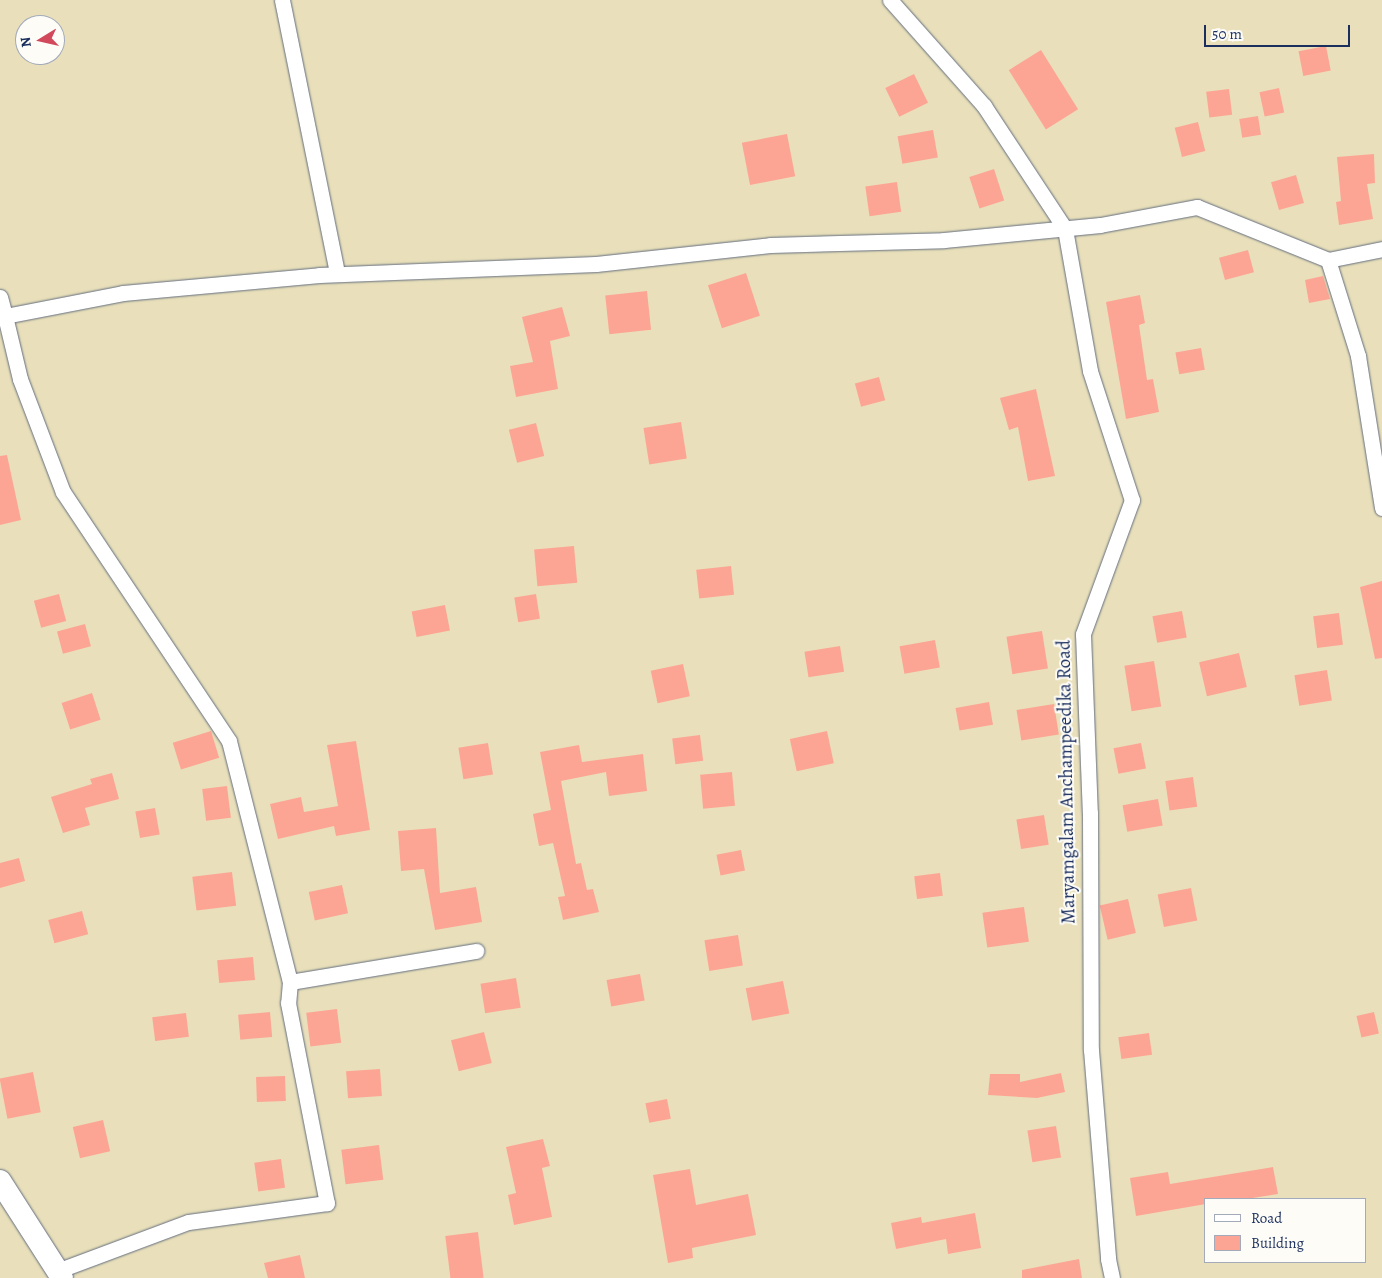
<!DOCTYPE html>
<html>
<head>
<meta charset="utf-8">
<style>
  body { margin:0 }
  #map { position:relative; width:1382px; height:1278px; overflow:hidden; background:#e9e0bb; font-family:Alegreya,serif }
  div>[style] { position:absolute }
  .building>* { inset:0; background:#fda594; transform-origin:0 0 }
  .roads { filter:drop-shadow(0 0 1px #636d7f) drop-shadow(0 0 1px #636d7f) }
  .minor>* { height:15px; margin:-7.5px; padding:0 7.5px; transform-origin:7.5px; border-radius:7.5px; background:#fff }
  .secondary>* { height:22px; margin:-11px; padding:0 11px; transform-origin:11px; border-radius:11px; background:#fff }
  span { translate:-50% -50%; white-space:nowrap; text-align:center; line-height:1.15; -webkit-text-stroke:4px #fdfcf7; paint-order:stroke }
  .street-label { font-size:19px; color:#1b2f5e }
  .legend { position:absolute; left:1204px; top:1198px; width:162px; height:65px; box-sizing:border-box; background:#fdfcf7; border:1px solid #a3aaba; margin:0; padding:6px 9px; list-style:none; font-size:15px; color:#1b2f5e }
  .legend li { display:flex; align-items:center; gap:10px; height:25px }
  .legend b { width:25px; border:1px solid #a3aaba }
  .north { position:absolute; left:15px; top:15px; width:50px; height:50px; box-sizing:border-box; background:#fdfcf7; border:1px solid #a3aaba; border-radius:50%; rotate:261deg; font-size:14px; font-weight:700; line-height:20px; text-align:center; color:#1b2f5e }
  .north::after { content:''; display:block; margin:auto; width:18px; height:22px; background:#d1495b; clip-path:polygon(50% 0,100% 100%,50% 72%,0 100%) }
  .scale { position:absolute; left:1204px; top:25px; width:146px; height:22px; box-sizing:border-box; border:2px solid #1b2f5e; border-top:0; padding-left:6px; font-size:15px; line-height:18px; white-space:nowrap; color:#1b2f5e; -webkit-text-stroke:4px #fdfcf7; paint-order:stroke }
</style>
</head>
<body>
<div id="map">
  <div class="building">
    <div style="left:1326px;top:46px;width:25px;height:28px;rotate:79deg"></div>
    <div style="left:1041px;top:50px;width:70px;height:38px;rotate:58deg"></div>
    <div style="left:914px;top:74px;width:32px;height:32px;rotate:64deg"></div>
    <div style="left:1279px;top:88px;width:25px;height:20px;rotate:78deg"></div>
    <div style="left:1229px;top:89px;width:26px;height:23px;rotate:83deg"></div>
    <div style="left:1258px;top:116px;width:19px;height:19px;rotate:81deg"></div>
    <div style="left:1198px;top:122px;width:30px;height:24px;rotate:76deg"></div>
    <div style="left:933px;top:130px;width:28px;height:36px;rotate:80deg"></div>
    <div style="left:787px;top:134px;width:43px;height:46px;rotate:79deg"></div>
    <div style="clip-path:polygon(1374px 154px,1375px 183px,1367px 184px,1373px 219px,1339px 225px,1336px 202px,1341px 201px,1337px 157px)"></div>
    <div style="left:994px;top:169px;width:33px;height:26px;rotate:72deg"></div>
    <div style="left:1296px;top:175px;width:29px;height:26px;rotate:74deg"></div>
    <div style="left:897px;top:182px;width:30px;height:32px;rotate:82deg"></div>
    <div style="left:1248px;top:250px;width:23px;height:30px;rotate:75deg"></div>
    <div style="left:746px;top:273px;width:45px;height:40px;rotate:72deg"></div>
    <div style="clip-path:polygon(1323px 276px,1330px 299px,1309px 303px,1305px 280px)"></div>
    <div style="left:647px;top:291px;width:39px;height:42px;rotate:84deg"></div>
    <div style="clip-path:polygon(1140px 295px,1145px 323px,1139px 325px,1147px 380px,1153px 379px,1159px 412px,1126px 419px,1106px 302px)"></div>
    <div style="clip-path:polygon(562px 307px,570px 336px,550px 341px,558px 389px,516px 397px,510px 366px,533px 362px,522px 317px)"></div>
    <div style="left:1201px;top:348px;width:22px;height:26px;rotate:80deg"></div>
    <div style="left:879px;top:377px;width:24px;height:25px;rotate:75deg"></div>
    <div style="clip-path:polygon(1036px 389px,1055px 476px,1028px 481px,1018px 427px,1009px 430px,1000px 398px)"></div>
    <div style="left:681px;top:422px;width:37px;height:38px;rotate:81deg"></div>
    <div style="left:536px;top:423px;width:34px;height:28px;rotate:76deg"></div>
    <div style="clip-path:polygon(7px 455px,21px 520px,0 525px,0 456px)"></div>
    <div style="left:574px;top:546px;width:37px;height:40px;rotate:85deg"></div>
    <div style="left:731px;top:566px;width:29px;height:35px;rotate:84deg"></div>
    <div style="clip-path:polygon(1382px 581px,1382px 658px,1375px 659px,1360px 587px)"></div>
    <div style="left:59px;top:594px;width:28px;height:26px;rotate:75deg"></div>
    <div style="left:536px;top:594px;width:25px;height:22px;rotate:81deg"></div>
    <div style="left:445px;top:605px;width:26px;height:34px;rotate:79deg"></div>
    <div style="left:1182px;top:611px;width:27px;height:30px;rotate:80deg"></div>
    <div style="left:1339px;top:613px;width:32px;height:26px;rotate:83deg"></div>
    <div style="left:85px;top:624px;width:23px;height:29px;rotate:75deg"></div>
    <div style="left:1042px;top:631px;width:38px;height:36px;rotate:81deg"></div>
    <div style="left:935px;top:640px;width:28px;height:36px;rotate:80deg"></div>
    <div style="left:840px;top:646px;width:26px;height:36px;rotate:81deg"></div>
    <div style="left:1239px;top:653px;width:35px;height:41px;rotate:77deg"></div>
    <div style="left:1154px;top:661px;width:46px;height:30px;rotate:81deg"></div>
    <div style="left:683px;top:664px;width:33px;height:33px;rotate:78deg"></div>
    <div style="left:1327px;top:670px;width:31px;height:33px;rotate:81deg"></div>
    <div style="left:92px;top:693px;width:28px;height:32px;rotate:72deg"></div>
    <div style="left:989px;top:702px;width:23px;height:34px;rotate:80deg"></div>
    <div style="left:1054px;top:704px;width:31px;height:38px;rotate:81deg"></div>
    <div style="left:211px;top:731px;width:28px;height:40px;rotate:73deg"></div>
    <div style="left:827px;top:731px;width:33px;height:38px;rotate:78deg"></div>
    <div style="left:700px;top:735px;width:26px;height:28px;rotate:83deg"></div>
    <div style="clip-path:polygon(356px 741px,370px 830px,336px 836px,334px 826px,278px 839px,270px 804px,301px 797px,304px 812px,338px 806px,327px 745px)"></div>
    <div style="left:488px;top:743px;width:32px;height:30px;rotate:81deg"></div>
    <div style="left:1141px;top:743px;width:26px;height:28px;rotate:79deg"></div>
    <div style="clip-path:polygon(579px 745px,582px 762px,643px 754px,647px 791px,609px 796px,606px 772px,561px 781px,576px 864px,581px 863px,587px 890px,593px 889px,599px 912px,563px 920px,558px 897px,565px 896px,553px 843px,539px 846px,533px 814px,551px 810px,540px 752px)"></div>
    <div style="left:732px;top:772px;width:34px;height:32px;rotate:85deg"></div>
    <div style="clip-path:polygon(112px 773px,119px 799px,85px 808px,90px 825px,63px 833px,51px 797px,92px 784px,90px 779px)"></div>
    <div style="left:1193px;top:777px;width:30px;height:28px;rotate:82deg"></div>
    <div style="left:227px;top:786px;width:32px;height:25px;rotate:83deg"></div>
    <div style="left:1158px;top:799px;width:27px;height:36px;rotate:80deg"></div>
    <div style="left:155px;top:808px;width:27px;height:20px;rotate:80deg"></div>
    <div style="left:1044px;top:815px;width:30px;height:28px;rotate:81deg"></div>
    <div style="clip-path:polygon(436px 828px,440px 893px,476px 887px,482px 922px,435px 930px,424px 869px,401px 871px,398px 831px)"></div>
    <div style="left:741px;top:850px;width:21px;height:25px;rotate:79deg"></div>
    <div style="clip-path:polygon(19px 858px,25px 881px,0 888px,0 863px)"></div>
    <div style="left:232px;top:872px;width:34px;height:40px;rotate:83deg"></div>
    <div style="left:940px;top:873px;width:23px;height:26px;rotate:83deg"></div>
    <div style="left:342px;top:885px;width:29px;height:34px;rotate:78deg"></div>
    <div style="left:1191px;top:888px;width:33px;height:34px;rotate:79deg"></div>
    <div style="left:1128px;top:899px;width:35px;height:29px;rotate:77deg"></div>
    <div style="left:1024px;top:907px;width:35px;height:42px;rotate:82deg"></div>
    <div style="left:82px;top:911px;width:24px;height:35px;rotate:75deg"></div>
    <div style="left:738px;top:935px;width:31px;height:34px;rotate:81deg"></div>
    <div style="left:253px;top:957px;width:23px;height:36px;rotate:85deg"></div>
    <div style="left:640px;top:974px;width:27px;height:34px;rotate:80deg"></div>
    <div style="left:516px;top:978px;width:30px;height:36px;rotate:81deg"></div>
    <div style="left:783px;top:981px;width:33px;height:38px;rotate:79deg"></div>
    <div style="left:337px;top:1009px;width:34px;height:31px;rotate:83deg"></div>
    <div style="left:270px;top:1012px;width:25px;height:32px;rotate:85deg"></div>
    <div style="left:1374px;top:1012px;width:22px;height:18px;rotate:77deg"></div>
    <div style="left:186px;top:1013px;width:24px;height:34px;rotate:83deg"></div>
    <div style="left:484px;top:1032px;width:32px;height:34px;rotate:76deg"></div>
    <div style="left:1149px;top:1033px;width:22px;height:31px;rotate:82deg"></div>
    <div style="left:380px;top:1069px;width:27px;height:34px;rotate:86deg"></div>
    <div style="left:33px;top:1072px;width:41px;height:34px;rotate:79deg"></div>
    <div style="clip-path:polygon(1061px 1073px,1065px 1092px,1037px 1098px,988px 1095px,990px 1074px,1020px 1074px,1020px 1082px)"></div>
    <div style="left:285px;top:1076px;width:25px;height:29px;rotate:88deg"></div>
    <div style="left:667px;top:1099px;width:20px;height:22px;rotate:79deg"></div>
    <div style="left:103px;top:1120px;width:32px;height:31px;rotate:77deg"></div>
    <div style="left:1056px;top:1126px;width:32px;height:29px;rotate:81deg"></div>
    <div style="clip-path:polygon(543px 1139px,550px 1166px,542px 1168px,552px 1217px,514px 1225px,508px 1195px,516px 1193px,506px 1147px)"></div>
    <div style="left:379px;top:1145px;width:35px;height:38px;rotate:83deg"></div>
    <div style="left:281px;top:1159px;width:29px;height:27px;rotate:82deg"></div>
    <div style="clip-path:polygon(1273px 1167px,1278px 1194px,1246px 1199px,1206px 1199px,1206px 1204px,1136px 1216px,1130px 1178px,1168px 1172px,1170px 1184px)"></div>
    <div style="clip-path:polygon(690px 1169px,696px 1205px,748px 1194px,756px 1235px,692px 1248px,693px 1258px,668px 1263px,653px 1175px)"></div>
    <div style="clip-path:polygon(975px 1213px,981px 1248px,948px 1254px,946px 1239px,896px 1249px,891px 1223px,921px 1217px,922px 1223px)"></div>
    <div style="left:478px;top:1232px;width:46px;height:33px;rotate:83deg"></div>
    <div style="clip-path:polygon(300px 1255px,305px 1278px,268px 1278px,264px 1263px)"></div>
    <div style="clip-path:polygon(1079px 1259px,1082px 1278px,1022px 1278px,1022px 1270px)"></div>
  </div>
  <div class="roads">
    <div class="minor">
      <div style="left:282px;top:0;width:279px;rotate:78.6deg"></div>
      <div style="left:890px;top:0;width:142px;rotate:48.4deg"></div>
      <div style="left:984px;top:106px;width:147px;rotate:56.6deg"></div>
      <div style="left:1065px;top:229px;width:144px;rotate:80deg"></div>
      <div style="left:1090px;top:371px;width:136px;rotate:72deg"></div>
      <div style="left:1132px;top:500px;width:143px;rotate:110.1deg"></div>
      <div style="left:1083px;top:634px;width:179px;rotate:87.8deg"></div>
      <div style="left:1090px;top:813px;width:237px;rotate:89.8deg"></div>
      <div style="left:1091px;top:1050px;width:210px;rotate:85.3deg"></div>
      <div style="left:1108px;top:1259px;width:19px;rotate:78deg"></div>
      <div style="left:1328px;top:260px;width:101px;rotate:72.6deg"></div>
      <div style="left:1358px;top:356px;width:154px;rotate:81deg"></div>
      <div style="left:0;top:297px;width:20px;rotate:75deg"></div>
      <div style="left:5px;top:316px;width:120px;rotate:-11deg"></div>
      <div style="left:123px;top:293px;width:197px;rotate:-5.2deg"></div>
      <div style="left:319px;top:275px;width:277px;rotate:-2.3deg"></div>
      <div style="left:596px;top:264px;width:175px;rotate:-6.2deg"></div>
      <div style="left:770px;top:245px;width:174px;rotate:-1.6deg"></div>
      <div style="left:944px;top:240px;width:157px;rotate:-5.5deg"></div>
      <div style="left:1100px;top:225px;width:99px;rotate:-10.5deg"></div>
      <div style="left:1197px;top:207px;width:141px;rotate:22deg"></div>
      <div style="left:1328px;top:260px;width:55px;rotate:-11.5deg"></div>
      <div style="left:5px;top:316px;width:65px;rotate:76.6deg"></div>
      <div style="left:20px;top:379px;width:121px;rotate:69.2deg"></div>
      <div style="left:63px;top:492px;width:299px;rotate:56.3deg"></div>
      <div style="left:229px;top:741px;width:249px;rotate:75.8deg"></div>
      <div style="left:290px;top:982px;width:21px;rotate:95deg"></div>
      <div style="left:288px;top:1003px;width:204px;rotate:79deg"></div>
      <div style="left:327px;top:1203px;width:140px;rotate:172.2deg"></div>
      <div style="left:188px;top:1222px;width:140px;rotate:159.5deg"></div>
      <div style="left:290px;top:982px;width:189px;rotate:-9.5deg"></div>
    </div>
    <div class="secondary">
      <div style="left:0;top:1181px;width:115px;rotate:57.4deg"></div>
    </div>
  </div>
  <div class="street-label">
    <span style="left:1067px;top:782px;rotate:-91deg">Maryamgalam Anchampeedika Road</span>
  </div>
  <ul class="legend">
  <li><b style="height:6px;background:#fff"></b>Road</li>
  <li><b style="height:14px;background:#fda594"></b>Building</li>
  </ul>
  <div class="north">N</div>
  <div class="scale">50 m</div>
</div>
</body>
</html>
